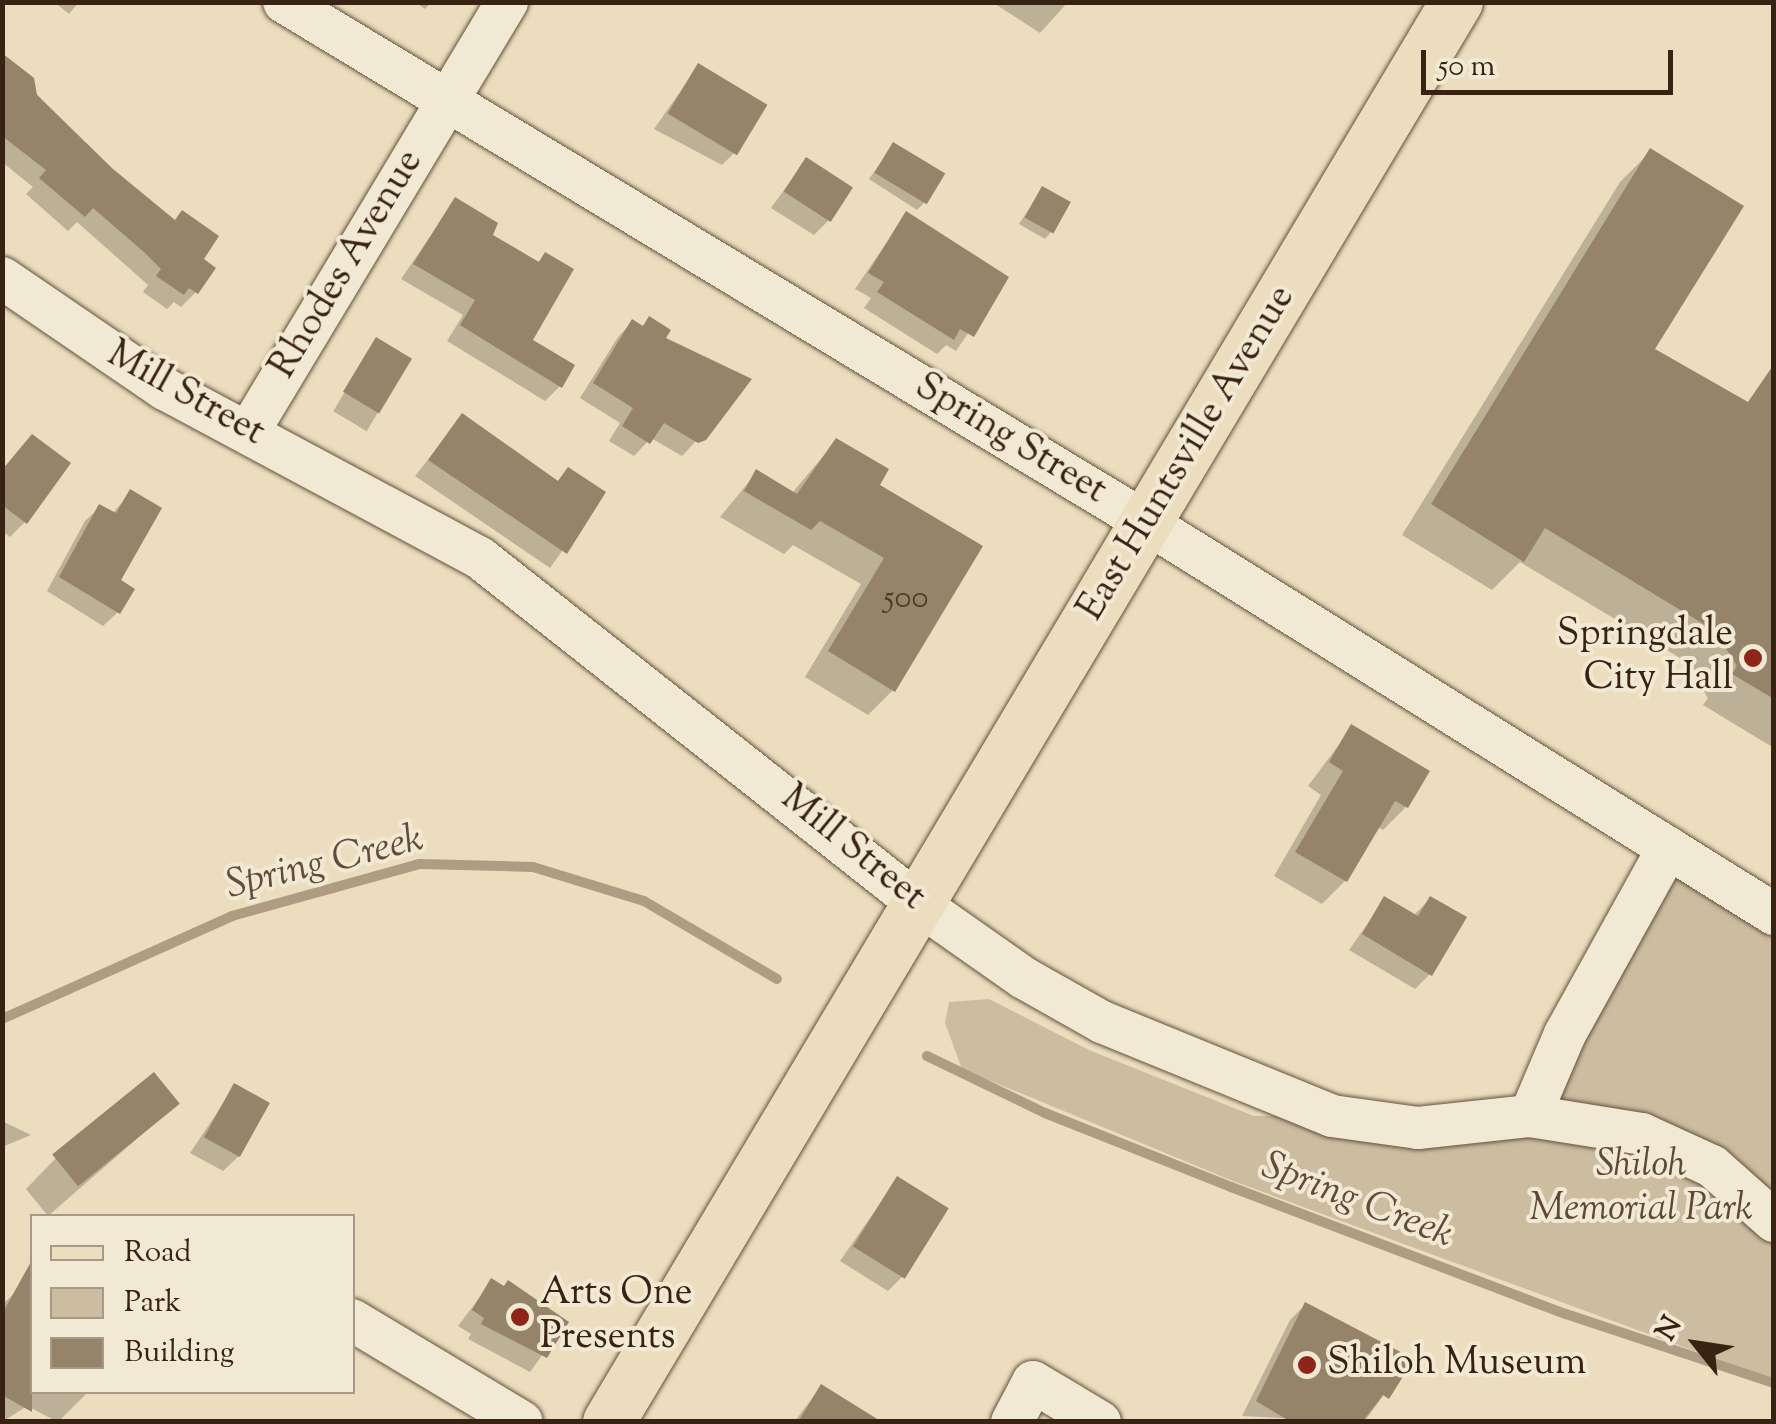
<!DOCTYPE html>
<html>
<head>
<meta charset="utf-8">
<style>
  body { margin:0 }
  #map { position:relative; width:1776px; height:1424px; overflow:hidden; background:#ebddbd; font-family:"Sorts Mill Goudy",serif }
  div>[style] { position:absolute }
  .green>* { inset:0; background:#cdbda0 }
  .shadow>* { inset:0; background:#0003; transform-origin:0 0 }
  .stream>* { height:10px; margin:-5px; padding:0 5px; transform-origin:5px; border-radius:5px; background:#ae9d83 }
  .building>* { inset:0; background:#95836a; transform-origin:0 0 }
  .roads { filter:drop-shadow(0 0 2px #65513c) drop-shadow(0 0 2px #65513c) }
  .minor>* { height:42px; margin:-21px; padding:0 21px; transform-origin:21px; border-radius:21px; background:#f2e9d4 }
  .major>* { height:52px; margin:-26px; padding:0 26px; transform-origin:26px; border-radius:26px; background:#ebddbd }
  .dots>* { width:28px; height:28px; translate:-50% -50%; box-sizing:border-box; border:5px solid #f2e9d4; border-radius:50% }
  span { translate:-50% -50%; white-space:nowrap; text-align:center; line-height:1.15; -webkit-text-stroke:8px #f2e9d4; paint-order:stroke }
  .number-label { font-size:32px; color:#4f3a27 }
  .number-label span { -webkit-text-stroke-width:0 }
  .street-label { font-size:38px; color:#382211 }
  .poi-label { font-size:38px; color:#382211 }
  .right { translate:-100% -50%; text-align:right }
  .left { translate:0 -50%; text-align:left }
  .park-label { font-size:38px; color:#5d4935; font-style:italic }
  .water-label { font-size:40px; color:#614d39; font-style:italic }
  .frame { position:absolute; inset:0; border:5px solid #382211; pointer-events:none }
  .legend { position:absolute; left:30px; top:1214px; width:325px; height:180px; box-sizing:border-box; background:#f2e9d4; border:2px solid #a89986; margin:0; padding:12px 18px; list-style:none; font-size:30px; color:#382211 }
  .legend li { display:flex; align-items:center; gap:20px; height:50px }
  .legend b { width:50px; border:2px solid #a89986 }
  .north { position:absolute; left:1646px; top:1294px; width:100px; height:100px; -webkit-text-stroke:8px #f2e9d4; paint-order:stroke; rotate:300deg; font-size:28px; font-weight:700; line-height:40px; text-align:center; color:#382211 }
  .north::after { content:''; display:block; margin:auto; width:35px; height:45px; background:#382211; clip-path:polygon(50% 0,100% 100%,50% 72%,0 100%) }
  .scale { position:absolute; left:1421px; top:50px; width:252px; height:45px; box-sizing:border-box; border:5px solid #382211; border-top:0; padding-left:12px; font-size:30px; line-height:35px; white-space:nowrap; color:#382211; -webkit-text-stroke:8px #f2e9d4; paint-order:stroke }
</style>
</head>
<body>
<div id="map">
  <div class="green">
    <div style="clip-path:polygon(1668px 848px,1773px 914px,1773px 1380px,1233px 1181px,962px 1069px,945px 1023px,949px 1002px,989px 999px,1089px 1050px,1254px 1116px,1529px 1116px)"></div>
  </div>
  <div class="shadow">
    <div style="clip-path:polygon(54px 2px,79px 2px,69px 14px)"></div>
    <div style="clip-path:polygon(415px 2px,431px 2px,425px 9px)"></div>
    <div style="clip-path:polygon(992px 2px,1068px 2px,1040px 33px)"></div>
    <div style="clip-path:polygon(2px 59px,200px 260px,196px 292px,181px 307px,174px 302px,167px 309px,143px 292px,148px 285px,77px 222px,68px 231px,26px 194px,33px 187px,2px 162px)"></div>
    <div style="clip-path:polygon(698px 66px,738px 149px,722px 165px,654px 129px)"></div>
    <div style="clip-path:polygon(893px 145px,924px 203px,917px 210px,869px 179px)"></div>
    <div style="clip-path:polygon(1651px 151px,1652px 349px,1746px 404px,1758px 391px,1774px 399px,1774px 748px,1703px 705px,1708px 698px,1685px 661px,1520px 562px,1492px 590px,1402px 535px,1620px 182px)"></div>
    <div style="clip-path:polygon(806px 160px,829px 220px,814px 235px,771px 208px)"></div>
    <div style="clip-path:polygon(1042px 189px,1051px 232px,1045px 239px,1019px 224px)"></div>
    <div style="clip-path:polygon(455px 200px,490px 236px,537px 263px,545px 255px,529px 341px,560px 386px,545px 401px,447px 341px,463px 315px,401px 279px)"></div>
    <div style="clip-path:polygon(906px 214px,1006px 278px,956px 351px,946px 345px,937px 354px,864px 308px,871px 298px,855px 289px)"></div>
    <div style="clip-path:polygon(649px 320px,662px 339px,696px 441px,682px 456px,651px 438px,634px 456px,609px 441px,620px 423px,580px 398px,618px 337px,632px 322px,641px 328px)"></div>
    <div style="left:376px;top:340px;width:39px;height:83px;rotate:31deg"></div>
    <div style="clip-path:polygon(463px 416px,556px 483px,568px 470px,603px 493px,550px 568px,415px 476px)"></div>
    <div style="clip-path:polygon(836px 441px,877px 486px,980px 547px,893px 690px,868px 715px,805px 677px,861px 584px,793px 545px,784px 554px,720px 517px,757px 472px,792px 493px)"></div>
    <div style="clip-path:polygon(2px 458px,25px 522px,10px 537px,2px 531px)"></div>
    <div style="clip-path:polygon(131px 492px,118px 612px,103px 626px,47px 591px,85px 521px,100px 507px,112px 514px)"></div>
    <div style="clip-path:polygon(1352px 727px,1427px 772px,1406px 807px,1383px 830px,1377px 827px,1345px 881px,1322px 904px,1274px 876px,1321px 795px,1308px 786px)"></div>
    <div style="clip-path:polygon(1385px 899px,1413px 916px,1430px 899px,1430px 974px,1415px 989px,1349px 950px)"></div>
    <div style="clip-path:polygon(235px 1086px,239px 1156px,223px 1171px,190px 1153px)"></div>
    <div style="clip-path:polygon(177px 1104px,48px 1216px,26px 1189px,56px 1158px)"></div>
    <div style="clip-path:polygon(2px 1121px,31px 1135px,2px 1147px)"></div>
    <div style="clip-path:polygon(897px 1179px,903px 1276px,888px 1291px,840px 1261px)"></div>
    <div style="clip-path:polygon(492px 1281px,503px 1288px,508px 1283px,566px 1322px,530px 1372px,468px 1339px,471px 1334px,458px 1326px)"></div>
    <div style="clip-path:polygon(26px 1282px,32px 1285px,32px 1392px,88px 1392px,58px 1422px,27px 1406px,2px 1422px,2px 1305px)"></div>
    <div style="clip-path:polygon(1305px 1305px,1410px 1359px,1364px 1422px,1242px 1416px,1290px 1320px)"></div>
    <div style="clip-path:polygon(821px 1387px,877px 1422px,794px 1422px)"></div>
  </div>
  <div class="stream">
    <div style="left:2px;top:1019px;width:252px;rotate:-24.1deg"></div>
    <div style="left:232px;top:916px;width:195px;rotate:-15.5deg"></div>
    <div style="left:420px;top:864px;width:113px;rotate:1.5deg"></div>
    <div style="left:533px;top:867px;width:116px;rotate:17deg"></div>
    <div style="left:644px;top:901px;width:154px;rotate:30.4deg"></div>
    <div style="left:927px;top:1056px;width:131px;rotate:25.8deg"></div>
    <div style="left:1045px;top:1113px;width:200px;rotate:21.7deg"></div>
    <div style="left:1231px;top:1187px;width:358px;rotate:20.8deg"></div>
    <div style="left:1566px;top:1314px;width:219px;rotate:18.4deg"></div>
  </div>
  <div class="building">
    <div style="clip-path:polygon(2px 53px,34px 78px,37px 95px,113px 169px,175px 220px,182px 210px,219px 236px,204px 259px,216px 268px,198px 294px,189px 288px,184px 295px,156px 276px,161px 269px,145px 253px,93px 208px,85px 217px,39px 178px,46px 170px,2px 136px)"></div>
    <div style="left:698px;top:63px;width:81px;height:59px;rotate:31deg"></div>
    <div style="left:893px;top:142px;width:61px;height:36px;rotate:31deg"></div>
    <div style="clip-path:polygon(1650px 148px,1744px 206px,1655px 349px,1748px 402px,1774px 364px,1774px 699px,1732px 674px,1737px 666px,1715px 631px,1545px 528px,1524px 562px,1431px 504px)"></div>
    <div style="left:806px;top:157px;width:56px;height:41px;rotate:33deg"></div>
    <div style="left:1042px;top:186px;width:33px;height:36px;rotate:29deg"></div>
    <div style="clip-path:polygon(455px 197px,498px 223px,493px 235px,539px 262px,545px 252px,574px 269px,533px 340px,575px 365px,562px 388px,460px 325px,475px 300px,413px 264px)"></div>
    <div style="clip-path:polygon(906px 211px,1009px 277px,974px 337px,960px 329px,954px 340px,877px 292px,884px 282px,868px 273px)"></div>
    <div style="clip-path:polygon(649px 316px,671px 330px,666px 338px,752px 379px,706px 440px,698px 443px,664px 423px,650px 444px,622px 426px,633px 408px,593px 383px,632px 319px,643px 326px)"></div>
    <div style="left:376px;top:337px;width:42px;height:64px;rotate:31deg"></div>
    <div style="clip-path:polygon(462px 413px,558px 481px,568px 467px,606px 492px,567px 554px,428px 460px)"></div>
    <div style="clip-path:polygon(32px 434px,71px 463px,27px 524px,2px 505px,2px 470px)"></div>
    <div style="clip-path:polygon(836px 438px,889px 469px,880px 485px,983px 546px,895px 692px,828px 651px,884px 558px,820px 521px,811px 530px,744px 491px,756px 469px,797px 494px)"></div>
    <div style="clip-path:polygon(130px 489px,162px 508px,121px 580px,135px 589px,120px 614px,59px 577px,99px 504px,116px 513px)"></div>
    <div style="clip-path:polygon(1351px 724px,1430px 771px,1408px 808px,1395px 801px,1347px 882px,1295px 852px,1343px 771px,1329px 762px)"></div>
    <div style="clip-path:polygon(1384px 896px,1418px 916px,1430px 896px,1467px 917px,1432px 976px,1362px 934px)"></div>
    <div style="left:154px;top:1072px;width:41px;height:131px;rotate:51deg"></div>
    <div style="left:234px;top:1083px;width:41px;height:62px;rotate:29deg"></div>
    <div style="left:897px;top:1176px;width:61px;height:83px;rotate:32deg"></div>
    <div style="clip-path:polygon(32px 1260px,32px 1412px,2px 1395px,2px 1314px)"></div>
    <div style="clip-path:polygon(491px 1278px,504px 1286px,508px 1280px,569px 1322px,547px 1358px,481px 1324px,484px 1318px,472px 1310px)"></div>
    <div style="clip-path:polygon(1305px 1302px,1414px 1359px,1389px 1399px,1383px 1395px,1362px 1422px,1291px 1422px,1256px 1401px)"></div>
    <div style="clip-path:polygon(821px 1384px,882px 1422px,798px 1422px)"></div>
  </div>
  <div class="roads">
    <div class="minor">
      <div style="left:284px;top:2px;width:1008px;rotate:31.12deg"></div>
      <div style="left:1147px;top:523px;width:739px;rotate:31.95deg"></div>
      <div style="left:2px;top:278px;width:197px;rotate:34.3deg"></div>
      <div style="left:165px;top:389px;width:357px;rotate:28.2deg"></div>
      <div style="left:480px;top:558px;width:560px;rotate:38.26deg"></div>
      <div style="left:920px;top:905px;width:127px;rotate:35.1deg"></div>
      <div style="left:1024px;top:978px;width:90px;rotate:29.4deg"></div>
      <div style="left:1102px;top:1022px;width:248px;rotate:22.2deg"></div>
      <div style="left:1332px;top:1116px;width:87px;rotate:7.9deg"></div>
      <div style="left:1418px;top:1128px;width:113px;rotate:-6.1deg"></div>
      <div style="left:1530px;top:1116px;width:113px;rotate:9.1deg"></div>
      <div style="left:1642px;top:1134px;width:77px;rotate:24.6deg"></div>
      <div style="left:1712px;top:1166px;width:83px;rotate:41.6deg"></div>
      <div style="left:249px;top:431px;width:501px;rotate:-58.98deg"></div>
      <div style="left:1530px;top:1116px;width:89px;rotate:-66.9deg"></div>
      <div style="left:1565px;top:1034px;width:213px;rotate:-61deg"></div>
      <div style="left:352px;top:1320px;width:198px;rotate:31deg"></div>
      <div style="left:1012px;top:1422px;width:45px;rotate:-62.3deg"></div>
      <div style="left:1033px;top:1382px;width:78px;rotate:30.8deg"></div>
    </div>
    <div class="major">
      <div style="left:609px;top:1422px;width:1654px;rotate:-59.16deg"></div>
    </div>
  </div>
  <div class="dots">
    <div style="left:1753px;top:658px;background:#8f2418"></div>
    <div style="left:520px;top:1317px;background:#8f2418"></div>
    <div style="left:1307px;top:1365px;background:#8f2418"></div>
  </div>
  <div class="number-label">
    <span style="left:906px;top:599px">500</span>
  </div>
  <div class="street-label">
    <span style="left:348px;top:265px;rotate:-59deg">Rhodes Avenue</span>
    <span style="left:185px;top:395px;rotate:29deg">Mill Street</span>
    <span style="left:1010px;top:440px;rotate:31deg">Spring Street</span>
    <span style="left:1188px;top:454px;rotate:-59deg">East Huntsville Avenue</span>
    <span style="left:852px;top:849px;rotate:39deg">Mill Street</span>
  </div>
  <div class="poi-label">
    <span class="right" style="left:1733px;top:658px">Springdale<br>City Hall</span>
    <span class="left" style="left:540px;top:1317px">Arts One<br>Presents</span>
    <span class="left" style="left:1327px;top:1365px">Shiloh Museum</span>
  </div>
  <div class="park-label">
    <span style="left:1641px;top:1189px">Shiloh<br>Memorial Park</span>
  </div>
  <div class="water-label">
    <span style="left:325px;top:864px;rotate:-14deg">Spring Creek</span>
    <span style="left:1357px;top:1202px;rotate:21deg">Spring Creek</span>
  </div>
  <div class="frame"></div>
  <ul class="legend">
  <li><b style="height:12px;background:#ebddbd"></b>Road</li>
  <li><b style="height:28px;background:#cdbda0"></b>Park</li>
  <li><b style="height:28px;background:#95836a"></b>Building</li>
  </ul>
  <div class="north">N</div>
  <div class="scale">50 m</div>
</div>
</body>
</html>
